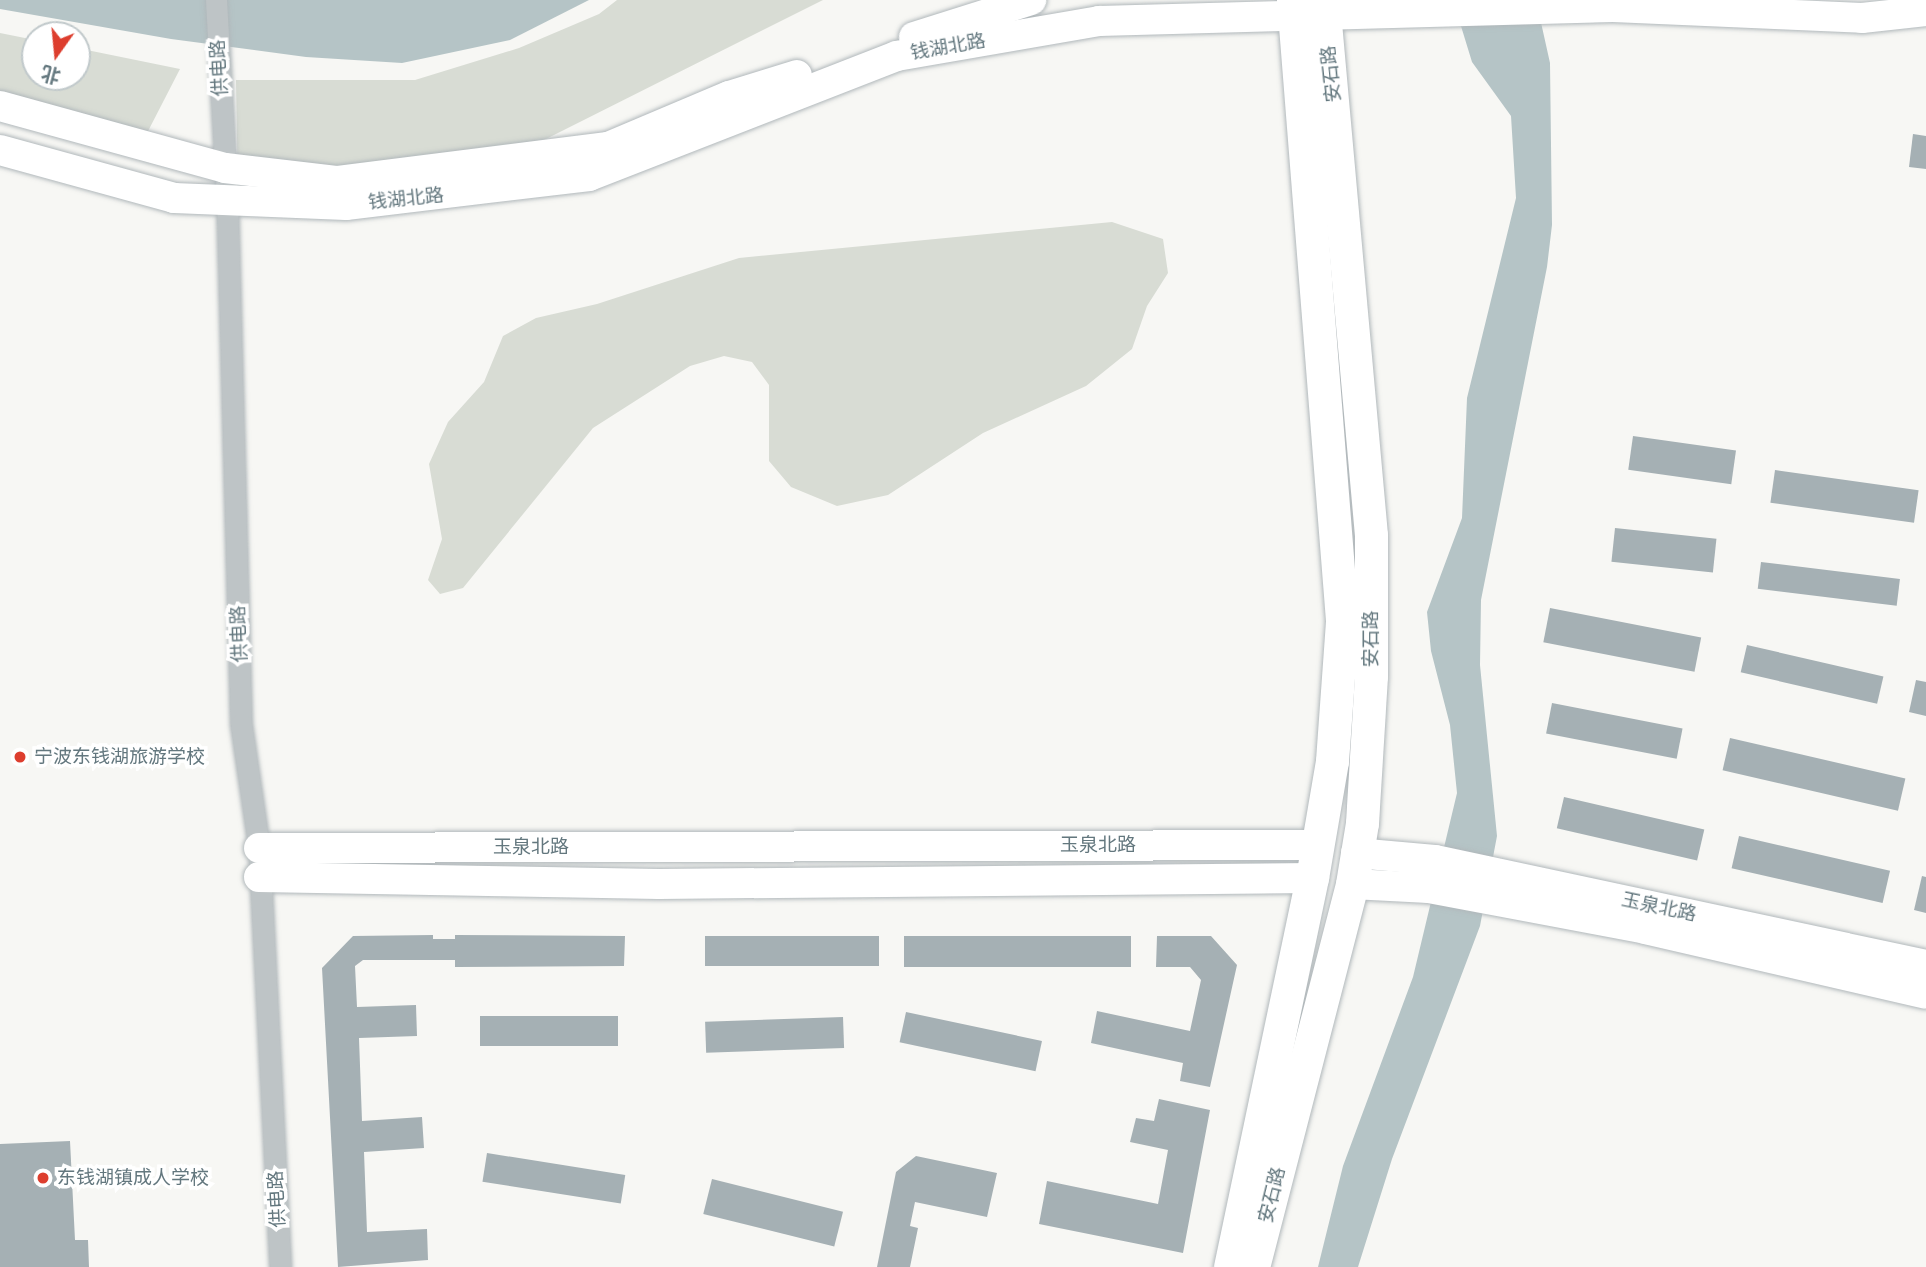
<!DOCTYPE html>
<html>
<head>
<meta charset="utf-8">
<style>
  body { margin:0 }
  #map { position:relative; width:1926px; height:1267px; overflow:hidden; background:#f7f7f4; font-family:Figtree,"Noto Sans SC",sans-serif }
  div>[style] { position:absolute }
  .green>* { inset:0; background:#d8dcd4 }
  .water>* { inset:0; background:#b5c4c6 }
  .building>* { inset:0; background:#a5b0b4; transform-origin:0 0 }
  .roads { filter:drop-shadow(0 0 2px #b1b8bb) drop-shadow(0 0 2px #b1b8bb) }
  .street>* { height:21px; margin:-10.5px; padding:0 10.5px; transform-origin:10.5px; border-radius:10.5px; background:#bec4c6 }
  .secondary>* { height:30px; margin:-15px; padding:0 15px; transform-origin:15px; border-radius:15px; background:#fff }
  .primary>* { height:33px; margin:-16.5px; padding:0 16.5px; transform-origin:16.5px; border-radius:16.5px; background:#fff }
  .dots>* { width:19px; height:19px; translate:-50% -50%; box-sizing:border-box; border:4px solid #fff; border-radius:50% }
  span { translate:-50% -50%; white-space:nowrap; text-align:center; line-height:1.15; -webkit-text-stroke:7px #fff; paint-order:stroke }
  .street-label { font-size:19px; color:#63777e }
  .poi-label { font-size:19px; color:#63777e }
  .left { translate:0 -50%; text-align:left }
  .north { position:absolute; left:21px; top:21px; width:70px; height:70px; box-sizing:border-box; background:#fff; border:2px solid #c1c9cb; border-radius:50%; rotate:195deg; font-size:19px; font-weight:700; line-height:28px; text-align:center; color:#63777e }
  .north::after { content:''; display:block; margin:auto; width:24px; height:32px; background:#dd3e2e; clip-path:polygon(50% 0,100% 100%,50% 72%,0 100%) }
</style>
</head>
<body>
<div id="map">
  <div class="green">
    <div style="clip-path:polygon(617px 0,823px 0,544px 140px,455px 176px,238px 194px,236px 80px,415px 80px,519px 48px,599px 14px)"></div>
    <div style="clip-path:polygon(0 33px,35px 40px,35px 77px,77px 77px,77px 48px,180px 69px,145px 137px,0 95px)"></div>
    <div style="clip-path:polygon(1112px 222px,1163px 239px,1168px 273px,1147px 306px,1132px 349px,1086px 386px,983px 433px,888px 495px,837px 506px,791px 487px,769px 461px,769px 385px,752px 362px,724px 356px,690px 366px,593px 428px,463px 588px,440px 594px,428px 580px,442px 539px,429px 464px,448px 422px,484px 382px,503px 336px,536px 318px,597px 304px,739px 258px)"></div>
  </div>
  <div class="water">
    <div style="clip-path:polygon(0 0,589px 0,510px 40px,402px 63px,306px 57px,171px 39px,0 9px)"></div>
    <div style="clip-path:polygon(1453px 0,1536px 0,1550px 63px,1552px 225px,1547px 267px,1481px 600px,1480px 665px,1497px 836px,1480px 926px,1392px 1159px,1358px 1267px,1318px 1267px,1343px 1166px,1413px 977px,1457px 793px,1450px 725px,1431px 651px,1427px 612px,1462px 518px,1467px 398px,1516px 198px,1511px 116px,1472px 62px)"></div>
  </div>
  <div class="building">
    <div style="clip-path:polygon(1913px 134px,1926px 136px,1926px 169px,1909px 167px)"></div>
    <div style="left:1633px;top:436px;width:104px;height:34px;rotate:8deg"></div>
    <div style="left:1775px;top:470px;width:145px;height:33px;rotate:8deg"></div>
    <div style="left:1615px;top:528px;width:102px;height:34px;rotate:6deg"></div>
    <div style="left:1761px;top:562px;width:140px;height:27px;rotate:7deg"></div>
    <div style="left:1550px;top:608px;width:154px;height:35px;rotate:11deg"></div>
    <div style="left:1747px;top:645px;width:140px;height:28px;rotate:13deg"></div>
    <div style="clip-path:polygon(1916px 680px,1926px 682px,1926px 716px,1909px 712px)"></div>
    <div style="left:1552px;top:703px;width:133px;height:31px;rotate:11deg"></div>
    <div style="left:1730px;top:738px;width:180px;height:33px;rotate:13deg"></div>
    <div style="left:1564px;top:797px;width:144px;height:32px;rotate:13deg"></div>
    <div style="left:1739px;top:836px;width:155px;height:33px;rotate:13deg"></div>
    <div style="clip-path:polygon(1922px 876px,1926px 877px,1926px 913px,1914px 910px)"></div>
    <div style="clip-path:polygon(433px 935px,433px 939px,455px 939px,455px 935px,625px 936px,624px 966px,455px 967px,455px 960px,363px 960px,355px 966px,357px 1007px,416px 1005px,417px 1036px,359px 1038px,362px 1121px,422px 1117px,424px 1148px,364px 1152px,367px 1232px,427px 1229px,428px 1260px,338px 1267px,322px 968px,353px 936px)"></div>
    <div style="left:879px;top:936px;width:30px;height:174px;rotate:90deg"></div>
    <div style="left:904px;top:936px;width:227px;height:31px"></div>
    <div style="clip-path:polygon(1157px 936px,1211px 936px,1237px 965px,1210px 1087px,1180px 1081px,1183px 1063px,1091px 1043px,1097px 1011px,1190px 1031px,1201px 980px,1190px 967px,1156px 967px)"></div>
    <div style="left:906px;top:1012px;width:139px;height:31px;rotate:12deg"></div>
    <div style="left:618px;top:1016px;width:30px;height:138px;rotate:90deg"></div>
    <div style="left:843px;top:1017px;width:31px;height:138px;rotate:88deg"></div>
    <div style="clip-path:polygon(1159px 1099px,1210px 1110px,1183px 1253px,1039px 1224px,1047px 1181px,1158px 1204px,1168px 1150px,1130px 1142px,1136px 1118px,1154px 1121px)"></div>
    <div style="clip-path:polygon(70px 1141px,75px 1240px,88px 1240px,89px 1267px,0 1267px,0 1144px)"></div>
    <div style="left:487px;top:1153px;width:140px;height:29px;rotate:9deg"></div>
    <div style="clip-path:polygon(916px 1156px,997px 1173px,987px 1217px,915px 1202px,910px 1226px,918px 1228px,910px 1267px,877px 1267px,896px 1172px)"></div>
    <div style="left:712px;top:1179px;width:135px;height:36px;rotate:14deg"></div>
  </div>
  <div class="roads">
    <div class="street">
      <div style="left:216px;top:0;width:197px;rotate:86.8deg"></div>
      <div style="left:227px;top:197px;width:527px;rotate:88.48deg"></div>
      <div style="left:241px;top:724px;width:125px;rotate:81.7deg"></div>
      <div style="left:259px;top:848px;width:420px;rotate:87.1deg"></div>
    </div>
    <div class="secondary">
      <div style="left:914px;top:37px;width:123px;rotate:-17.5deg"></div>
      <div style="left:0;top:106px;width:233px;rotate:15.4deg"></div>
      <div style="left:225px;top:168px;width:114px;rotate:6.6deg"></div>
      <div style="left:338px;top:181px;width:272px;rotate:-7.2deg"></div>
      <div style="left:608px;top:147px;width:131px;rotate:-22.9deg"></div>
      <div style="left:729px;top:96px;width:71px;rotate:-17.2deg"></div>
      <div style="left:0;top:150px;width:180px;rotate:15.4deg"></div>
      <div style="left:174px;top:198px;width:172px;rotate:2.3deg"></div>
      <div style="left:346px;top:205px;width:245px;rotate:-6.8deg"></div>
      <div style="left:589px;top:176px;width:331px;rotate:-21.3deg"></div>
      <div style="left:897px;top:56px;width:205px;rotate:-9.8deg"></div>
      <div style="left:1099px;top:21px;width:514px;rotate:-1.56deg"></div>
      <div style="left:1613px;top:7px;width:249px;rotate:2.5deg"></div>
      <div style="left:1862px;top:18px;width:64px;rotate:-6.2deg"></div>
      <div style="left:259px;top:848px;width:1056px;rotate:-0.16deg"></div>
      <div style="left:1356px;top:853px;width:79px;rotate:5.1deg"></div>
      <div style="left:1435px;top:860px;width:502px;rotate:12.07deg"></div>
      <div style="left:259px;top:877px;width:400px;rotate:1deg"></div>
      <div style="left:659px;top:884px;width:653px;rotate:-0.53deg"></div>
      <div style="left:1352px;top:884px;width:77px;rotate:3deg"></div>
      <div style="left:1429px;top:888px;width:220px;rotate:10.7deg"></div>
      <div style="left:1645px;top:929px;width:288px;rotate:13deg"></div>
    </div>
    <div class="primary">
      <div style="left:1230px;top:1267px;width:398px;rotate:-78.1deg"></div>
      <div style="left:1312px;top:878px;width:119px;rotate:-80.3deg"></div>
      <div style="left:1332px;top:761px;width:141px;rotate:-85.9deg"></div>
      <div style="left:1342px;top:620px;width:622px;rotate:-94.52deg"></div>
      <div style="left:1253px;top:1267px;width:396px;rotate:-75.5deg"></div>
      <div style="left:1352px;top:884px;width:62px;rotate:-80.7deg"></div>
      <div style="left:1362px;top:823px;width:147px;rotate:-86.5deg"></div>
      <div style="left:1371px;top:676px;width:141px;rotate:-90deg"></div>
      <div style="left:1371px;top:535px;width:537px;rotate:-95.13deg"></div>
    </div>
  </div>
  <div class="dots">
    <div style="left:20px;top:757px;background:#dd3e2e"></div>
    <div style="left:43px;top:1178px;background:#dd3e2e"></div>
  </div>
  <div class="street-label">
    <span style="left:948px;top:47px;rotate:-10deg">钱湖北路</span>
    <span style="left:219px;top:68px;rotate:-93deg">供电路</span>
    <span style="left:1331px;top:74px;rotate:-96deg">安石路</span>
    <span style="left:406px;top:199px;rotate:-6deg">钱湖北路</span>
    <span style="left:239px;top:634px;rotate:-92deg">供电路</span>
    <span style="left:1371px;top:639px;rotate:-90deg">安石路</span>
    <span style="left:1098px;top:845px">玉泉北路</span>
    <span style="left:531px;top:847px">玉泉北路</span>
    <span style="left:1659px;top:907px;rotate:12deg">玉泉北路</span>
    <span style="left:1272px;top:1195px;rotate:-76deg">安石路</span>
    <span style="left:277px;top:1199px;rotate:-93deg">供电路</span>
  </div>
  <div class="poi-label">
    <span class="left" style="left:34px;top:757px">宁波东钱湖旅游学校</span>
    <span class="left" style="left:57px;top:1178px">东钱湖镇成人学校</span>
  </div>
  <div class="north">北</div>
</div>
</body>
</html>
